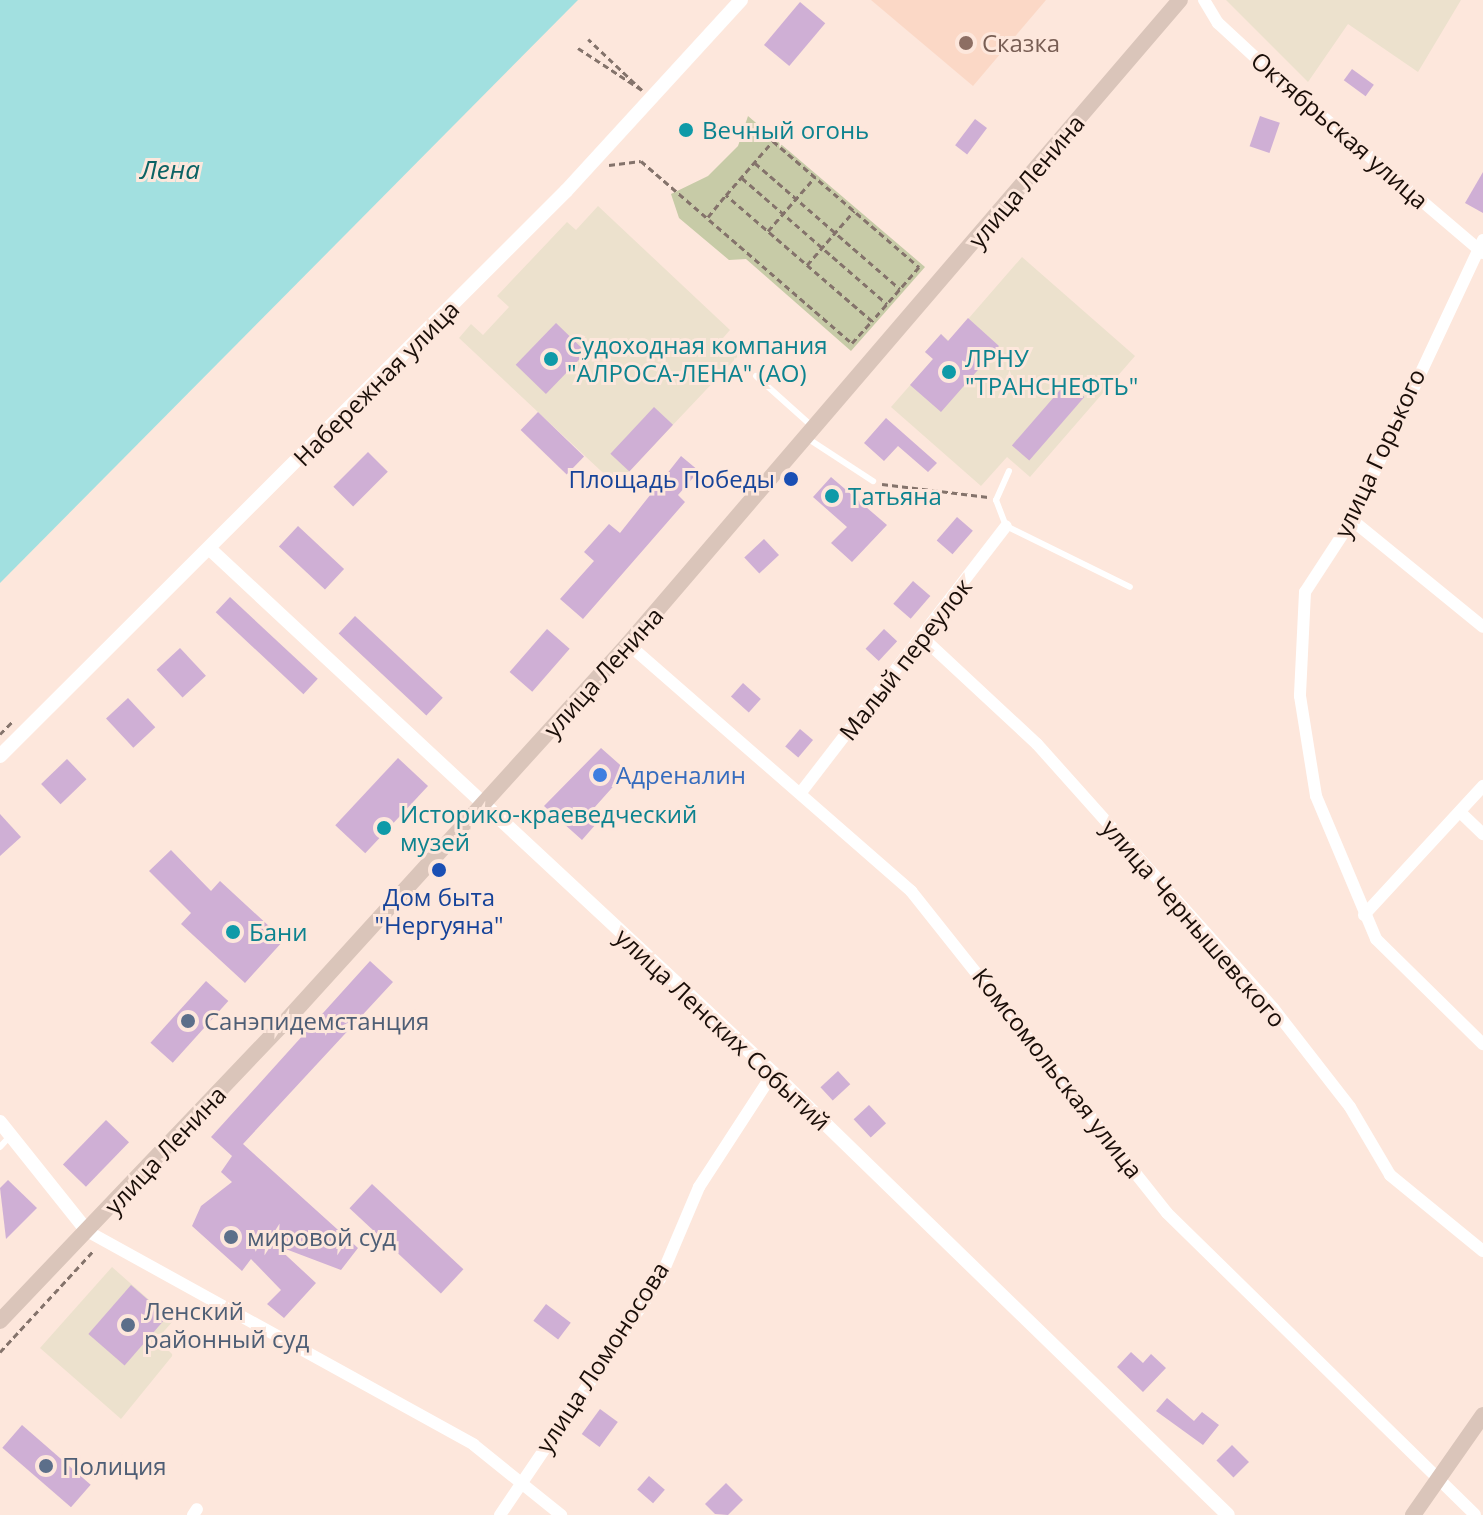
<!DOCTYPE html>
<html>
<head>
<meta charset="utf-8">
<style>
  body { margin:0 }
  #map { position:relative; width:1483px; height:1515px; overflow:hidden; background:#fde7dc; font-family:"Open Sans",sans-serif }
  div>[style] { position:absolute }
  .commercial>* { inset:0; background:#ece1cd }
  .built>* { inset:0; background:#fbd8c6 }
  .green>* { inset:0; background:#c7cba7 }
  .water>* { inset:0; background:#a2e0e0 }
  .building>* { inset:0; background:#cfafd5; transform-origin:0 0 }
  .path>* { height:3px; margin-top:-1.5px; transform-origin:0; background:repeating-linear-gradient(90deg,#84736b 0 6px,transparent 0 10px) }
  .service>* { height:6px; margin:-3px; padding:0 3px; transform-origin:3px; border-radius:3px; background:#fff }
  .minor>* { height:12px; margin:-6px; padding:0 6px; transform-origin:6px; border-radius:6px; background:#fff }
  .tertiary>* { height:14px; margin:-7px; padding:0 7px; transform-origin:7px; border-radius:7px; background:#fff }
  .secondary>* { height:16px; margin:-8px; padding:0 8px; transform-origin:8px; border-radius:8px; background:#dac5ba }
  .dots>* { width:22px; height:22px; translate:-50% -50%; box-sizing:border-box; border:4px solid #fde7dc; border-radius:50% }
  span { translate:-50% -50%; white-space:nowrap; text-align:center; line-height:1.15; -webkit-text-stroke:6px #fde7dc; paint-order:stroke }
  .education-label { font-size:24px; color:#785e54 }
  .left { translate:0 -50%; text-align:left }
  .culture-label { font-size:24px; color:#0d838f }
  .street-label { font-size:24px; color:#1a0e08 }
  .transit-label { font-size:24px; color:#164399 }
  .right { translate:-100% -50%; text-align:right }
  .shop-label { font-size:24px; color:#366cbe }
  .service-label { font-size:24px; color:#4e5e75 }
  .water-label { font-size:26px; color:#0c6364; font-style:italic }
</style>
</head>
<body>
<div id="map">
  <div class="commercial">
    <div style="clip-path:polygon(1226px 0,1461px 0,1418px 72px,1348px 24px,1308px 82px)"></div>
    <div style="clip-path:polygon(598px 206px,730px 330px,723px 338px,740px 354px,616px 485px,459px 338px,471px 324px,483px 335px,509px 307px,497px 296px,567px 222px,576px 230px)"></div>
    <div style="clip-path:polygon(1022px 257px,1135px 356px,1030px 477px,1007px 457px,981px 486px,891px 407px,933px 359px,925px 352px,941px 334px,949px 341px)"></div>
    <div style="clip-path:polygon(112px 1267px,173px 1321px,157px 1339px,173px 1355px,121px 1419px,40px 1348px)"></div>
  </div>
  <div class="built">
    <div style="clip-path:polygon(871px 0,1046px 0,973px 86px)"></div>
  </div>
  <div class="green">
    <div style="clip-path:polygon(748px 116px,925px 267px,851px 351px,746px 259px,729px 260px,679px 218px,671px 194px,708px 176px,738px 146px)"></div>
  </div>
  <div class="water">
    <div style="clip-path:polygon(0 0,578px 0,0 583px)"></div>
  </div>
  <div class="building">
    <div style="left:800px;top:2px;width:33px;height:56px;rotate:40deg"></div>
    <div style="left:1352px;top:69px;width:27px;height:14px;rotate:36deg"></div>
    <div style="left:1260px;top:116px;width:21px;height:32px;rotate:19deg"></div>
    <div style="left:975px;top:119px;width:15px;height:33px;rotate:37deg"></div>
    <div style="clip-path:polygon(1483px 172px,1483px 213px,1465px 203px)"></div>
    <div style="clip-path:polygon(968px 318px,999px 346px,941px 412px,910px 385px,933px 359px,925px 352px,941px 334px,948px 341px)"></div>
    <div style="left:556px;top:323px;width:42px;height:58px;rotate:44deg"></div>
    <div style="left:1067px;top:382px;width:23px;height:84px;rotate:41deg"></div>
    <div style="left:654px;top:407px;width:26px;height:64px;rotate:43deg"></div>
    <div style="left:538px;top:412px;width:64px;height:25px;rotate:44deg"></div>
    <div style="clip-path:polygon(886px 418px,937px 463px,928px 472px,898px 446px,884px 461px,864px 443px)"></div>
    <div style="left:368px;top:452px;width:28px;height:49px;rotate:45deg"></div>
    <div style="clip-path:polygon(681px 456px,699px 471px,678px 495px,685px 502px,583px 619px,560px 599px,594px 561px,584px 552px,609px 524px,620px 533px)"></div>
    <div style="clip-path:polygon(831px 477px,887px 525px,852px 562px,831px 543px,847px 527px,813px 497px)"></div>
    <div style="left:957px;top:517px;width:21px;height:31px;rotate:41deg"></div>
    <div style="left:298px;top:526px;width:63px;height:28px;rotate:43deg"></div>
    <div style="left:764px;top:539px;width:22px;height:27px;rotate:47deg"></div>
    <div style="left:913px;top:581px;width:23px;height:30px;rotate:41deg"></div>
    <div style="left:230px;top:597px;width:120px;height:21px;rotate:43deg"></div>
    <div style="left:355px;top:616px;width:120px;height:24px;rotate:43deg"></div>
    <div style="left:547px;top:629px;width:30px;height:57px;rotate:41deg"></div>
    <div style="left:884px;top:629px;width:18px;height:27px;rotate:43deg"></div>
    <div style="left:180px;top:648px;width:38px;height:32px;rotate:47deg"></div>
    <div style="left:743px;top:683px;width:24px;height:18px;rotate:42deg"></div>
    <div style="left:128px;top:698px;width:40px;height:30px;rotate:47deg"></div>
    <div style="left:800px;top:729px;width:17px;height:23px;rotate:40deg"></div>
    <div style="clip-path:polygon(601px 748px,627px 771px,594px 808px,603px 816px,582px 840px,544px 806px)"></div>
    <div style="left:398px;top:758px;width:41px;height:92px;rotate:43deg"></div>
    <div style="left:67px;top:759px;width:28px;height:36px;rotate:46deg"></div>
    <div style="clip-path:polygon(0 814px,21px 837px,0 856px)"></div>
    <div style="clip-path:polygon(171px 850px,211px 891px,220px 881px,284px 940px,245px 983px,181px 924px,191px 913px,149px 871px)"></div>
    <div style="clip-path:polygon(370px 961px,393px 982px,243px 1144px,358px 1248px,341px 1270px,275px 1245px,316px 1283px,284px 1318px,267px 1304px,281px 1290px,251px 1259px,242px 1271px,192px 1226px,201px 1206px,232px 1182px,221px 1172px,232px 1156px,211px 1137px)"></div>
    <div style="left:206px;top:981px;width:30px;height:83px;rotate:42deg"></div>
    <div style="left:838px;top:1071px;width:18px;height:24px;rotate:47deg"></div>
    <div style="left:869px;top:1105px;width:25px;height:21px;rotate:47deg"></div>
    <div style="left:106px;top:1120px;width:32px;height:62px;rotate:44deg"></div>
    <div style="clip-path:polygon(8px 1180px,37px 1208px,6px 1239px,0 1188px)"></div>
    <div style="left:372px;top:1184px;width:125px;height:33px;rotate:43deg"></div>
    <div style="left:131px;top:1285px;width:48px;height:65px;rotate:41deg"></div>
    <div style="left:546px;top:1304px;width:31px;height:21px;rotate:37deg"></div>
    <div style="clip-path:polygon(1131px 1352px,1143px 1363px,1151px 1354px,1166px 1368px,1143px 1392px,1117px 1367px)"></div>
    <div style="clip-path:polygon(1167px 1398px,1194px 1421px,1202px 1412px,1219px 1425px,1203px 1445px,1156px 1411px)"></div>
    <div style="left:600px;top:1409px;width:22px;height:31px;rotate:36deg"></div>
    <div style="left:22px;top:1425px;width:91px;height:30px;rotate:41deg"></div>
    <div style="left:1232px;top:1445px;width:24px;height:22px;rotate:45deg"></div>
    <div style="left:649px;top:1476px;width:21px;height:18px;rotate:41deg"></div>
    <div style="clip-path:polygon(726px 1483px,743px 1500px,728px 1515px,715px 1514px,705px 1504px)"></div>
  </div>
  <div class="path">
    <div style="left:578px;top:48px;width:77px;rotate:33.3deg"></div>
    <div style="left:642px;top:90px;width:74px;rotate:-136.6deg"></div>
    <div style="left:773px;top:141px;width:193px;rotate:40.8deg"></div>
    <div style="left:919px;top:267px;width:72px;rotate:131deg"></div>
    <div style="left:872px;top:321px;width:193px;rotate:-139.2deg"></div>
    <div style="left:726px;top:195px;width:72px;rotate:-49deg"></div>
    <div style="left:755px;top:163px;width:192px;rotate:41deg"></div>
    <div style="left:609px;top:165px;width:32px;rotate:-7deg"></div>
    <div style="left:641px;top:161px;width:279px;rotate:40.8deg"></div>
    <div style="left:852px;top:343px;width:30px;rotate:-48deg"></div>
    <div style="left:742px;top:178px;width:192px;rotate:41deg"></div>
    <div style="left:708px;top:217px;width:28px;rotate:-51deg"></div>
    <div style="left:768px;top:231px;width:72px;rotate:-49deg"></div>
    <div style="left:807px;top:265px;width:72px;rotate:-49deg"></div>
    <div style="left:882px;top:484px;width:107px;rotate:7deg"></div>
    <div style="left:0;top:734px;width:17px;rotate:-45deg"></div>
    <div style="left:0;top:1352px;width:139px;rotate:-47.3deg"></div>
  </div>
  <div class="service">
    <div style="left:756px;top:376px;width:76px;rotate:41.8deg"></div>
    <div style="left:807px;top:438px;width:79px;rotate:33.1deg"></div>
    <div style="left:1009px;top:471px;width:32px;rotate:114deg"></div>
    <div style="left:996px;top:500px;width:28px;rotate:69deg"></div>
    <div style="left:1006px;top:526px;width:138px;rotate:26.2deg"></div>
    <div style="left:0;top:1147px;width:16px;rotate:-47deg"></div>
  </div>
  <div class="minor">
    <div style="left:1204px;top:0;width:27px;rotate:59deg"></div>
    <div style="left:1218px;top:23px;width:87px;rotate:42.7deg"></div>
    <div style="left:1282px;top:82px;width:264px;rotate:40.4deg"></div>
    <div style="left:1483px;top:240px;width:309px;rotate:115.1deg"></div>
    <div style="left:1352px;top:520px;width:86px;rotate:123.1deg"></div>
    <div style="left:1305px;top:592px;width:104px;rotate:92.8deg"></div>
    <div style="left:1300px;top:696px;width:101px;rotate:80.9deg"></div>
    <div style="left:1316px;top:796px;width:155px;rotate:67.2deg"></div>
    <div style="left:1376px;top:939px;width:150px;rotate:44.5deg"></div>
    <div style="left:1352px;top:520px;width:169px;rotate:39.2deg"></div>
    <div style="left:924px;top:639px;width:154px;rotate:42.9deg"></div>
    <div style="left:1037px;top:744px;width:354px;rotate:48.2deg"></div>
    <div style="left:1273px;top:1008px;width:125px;rotate:52.1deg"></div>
    <div style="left:1350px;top:1107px;width:79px;rotate:59.5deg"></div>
    <div style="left:1390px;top:1175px;width:120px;rotate:39.3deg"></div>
    <div style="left:628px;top:644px;width:376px;rotate:41.1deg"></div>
    <div style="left:911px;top:891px;width:411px;rotate:51.5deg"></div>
    <div style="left:1167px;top:1213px;width:431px;rotate:44.4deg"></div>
    <div style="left:802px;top:791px;width:334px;rotate:-52.4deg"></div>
    <div style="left:1460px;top:812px;width:32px;rotate:44deg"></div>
    <div style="left:1364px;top:915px;width:176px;rotate:-47.3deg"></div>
    <div style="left:87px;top:1231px;width:442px;rotate:28.9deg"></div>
    <div style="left:474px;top:1445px;width:112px;rotate:38.8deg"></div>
    <div style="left:193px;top:1515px;width:7px;rotate:-56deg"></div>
    <div style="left:500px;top:1515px;width:285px;rotate:-55.9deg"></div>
    <div style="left:660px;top:1279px;width:100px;rotate:-67deg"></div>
    <div style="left:699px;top:1187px;width:136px;rotate:-57deg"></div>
  </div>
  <div class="tertiary">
    <div style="left:212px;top:551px;width:766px;rotate:42.94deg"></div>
    <div style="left:773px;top:1073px;width:634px;rotate:44.17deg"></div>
    <div style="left:0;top:756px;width:800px;rotate:-44.95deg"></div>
    <div style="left:566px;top:191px;width:259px;rotate:-47.5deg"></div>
    <div style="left:0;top:1122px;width:139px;rotate:51.4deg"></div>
  </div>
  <div class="secondary">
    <div style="left:0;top:1321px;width:413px;rotate:-46.4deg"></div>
    <div style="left:285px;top:1022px;width:510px;rotate:-47.78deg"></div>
    <div style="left:628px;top:644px;width:848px;rotate:-49.4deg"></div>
    <div style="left:1413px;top:1515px;width:122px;rotate:-55deg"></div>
  </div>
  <div class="dots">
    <div style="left:966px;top:43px;background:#8d6e63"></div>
    <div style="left:686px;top:130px;background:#0f9aa8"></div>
    <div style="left:551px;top:359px;background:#0f9aa8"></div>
    <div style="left:949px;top:372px;background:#0f9aa8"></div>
    <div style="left:791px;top:479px;background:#1a4fb4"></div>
    <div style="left:832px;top:496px;background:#0f9aa8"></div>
    <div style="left:600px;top:775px;background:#3f7fe0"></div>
    <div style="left:384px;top:828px;background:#0f9aa8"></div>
    <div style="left:439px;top:870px;background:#1a4fb4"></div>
    <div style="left:233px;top:932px;background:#0f9aa8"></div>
    <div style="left:188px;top:1021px;background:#5c6f8a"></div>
    <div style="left:231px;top:1237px;background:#5c6f8a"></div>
    <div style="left:128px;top:1325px;background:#5c6f8a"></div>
    <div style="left:46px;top:1466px;background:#5c6f8a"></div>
  </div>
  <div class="education-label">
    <span class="left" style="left:982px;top:43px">Сказка</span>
  </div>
  <div class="culture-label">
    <span class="left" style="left:702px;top:130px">Вечный огонь</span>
    <span class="left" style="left:567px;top:359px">Судоходная компания<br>"АЛРОСА-ЛЕНА" (АО)</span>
    <span class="left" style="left:965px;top:372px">ЛРНУ<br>"ТРАНСНЕФТЬ"</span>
    <span class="left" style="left:848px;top:496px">Татьяна</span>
    <span class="left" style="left:400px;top:828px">Историко-краеведческий<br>музей</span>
    <span class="left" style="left:249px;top:932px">Бани</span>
  </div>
  <div class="street-label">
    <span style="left:1340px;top:130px;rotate:41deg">Октябрьская улица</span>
    <span style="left:1026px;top:181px;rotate:-50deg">улица Ленина</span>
    <span style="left:376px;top:383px;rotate:-45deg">Набережная улица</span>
    <span style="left:1379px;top:453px;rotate:-65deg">улица Горького</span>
    <span style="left:905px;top:659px;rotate:-52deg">Малый переулок</span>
    <span style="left:603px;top:672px;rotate:-48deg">улица Ленина</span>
    <span style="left:1194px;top:923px;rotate:49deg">улица Чернышевского</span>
    <span style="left:723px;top:1029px;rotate:43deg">улица Ленских Событий</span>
    <span style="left:1058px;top:1073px;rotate:52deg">Комсомольская улица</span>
    <span style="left:165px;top:1150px;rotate:-47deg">улица Ленина</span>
    <span style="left:602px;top:1357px;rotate:-57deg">улица Ломоносова</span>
  </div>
  <div class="transit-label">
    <span class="right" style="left:775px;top:479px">Площадь Победы</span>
    <span style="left:439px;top:911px">Дом быта<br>"Нергуяна"</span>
  </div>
  <div class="shop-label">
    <span class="left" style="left:616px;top:775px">Адреналин</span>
  </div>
  <div class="service-label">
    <span class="left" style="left:204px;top:1021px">Санэпидемстанция</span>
    <span class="left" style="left:247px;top:1237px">мировой суд</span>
    <span class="left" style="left:144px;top:1325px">Ленский<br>районный суд</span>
    <span class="left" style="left:62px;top:1466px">Полиция</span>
  </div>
  <div class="water-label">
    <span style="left:170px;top:170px">Лена</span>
  </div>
</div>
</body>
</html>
